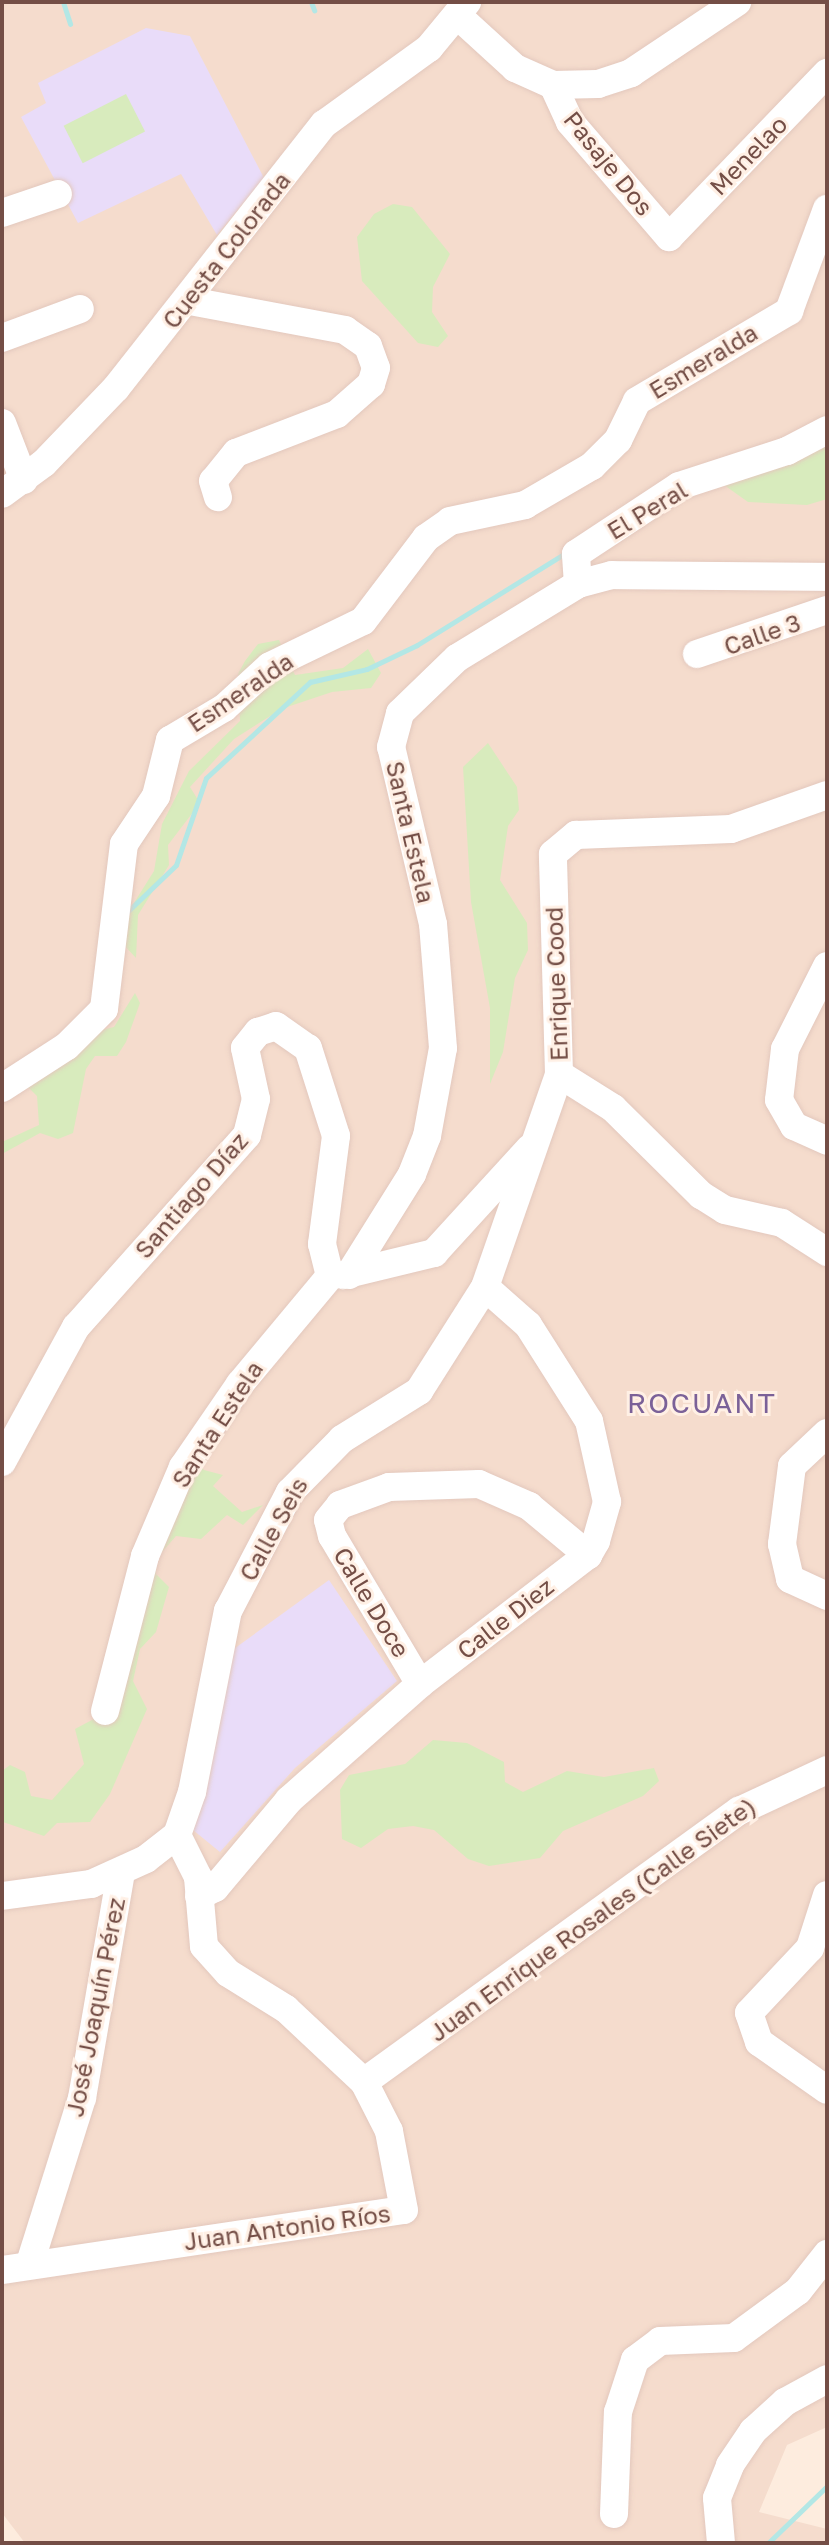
<!DOCTYPE html>
<html>
<head>
<meta charset="utf-8">
<style>
  body { margin:0 }
  #map { position:relative; width:829px; height:2545px; overflow:hidden; background:#fdecde; font-family:"Golos Text",sans-serif }
  div>[style] { position:absolute }
  .residential>* { inset:0; background:#f5dccd }
  .education>* { inset:0; background:#e9dcf9 }
  .green>* { inset:0; background:#d8ebbd; transform-origin:0 0 }
  .stream>* { height:5px; margin:-2.5px; padding:0 2.5px; transform-origin:2.5px; border-radius:2.5px; background:#b3e7e5 }
  .roads { filter:drop-shadow(0 0 2px #e3c8bd) drop-shadow(0 0 2px #e3c8bd) }
  .minor>* { height:28px; margin:-14px; padding:0 14px; transform-origin:14px; border-radius:14px; background:#fff }
  span { translate:-50% -50%; white-space:nowrap; text-align:center; line-height:1.15; -webkit-text-stroke:6px #fff0e5; paint-order:stroke }
  .street-label { font-size:24px; color:#744e46 }
  .quarter-label { font-size:28px; color:#7b6198; letter-spacing:2px }
  .frame { position:absolute; inset:0; border:4px solid #744e46; pointer-events:none }
</style>
</head>
<body>
<div id="map">
  <div class="residential">
    <div style="clip-path:polygon(2px 2px,827px 2px,827px 2427px,787px 2445px,759px 2512px,827px 2529px,827px 2543px,25px 2543px,2px 2513px)"></div>
  </div>
  <div class="education">
    <div style="clip-path:polygon(146px 28px,190px 36px,264px 178px,217px 235px,181px 174px,78px 223px,21px 117px,46px 103px,38px 83px)"></div>
    <div style="clip-path:polygon(329px 1580px,397px 1681px,295px 1768px,220px 1852px,193px 1830px,231px 1651px)"></div>
  </div>
  <div class="green">
    <div style="left:126px;top:94px;width:42px;height:70px;rotate:63deg"></div>
    <div style="clip-path:polygon(393px 204px,412px 207px,450px 254px,433px 287px,432px 312px,448px 336px,438px 347px,418px 343px,362px 281px,357px 237px,374px 214px)"></div>
    <div style="clip-path:polygon(827px 428px,827px 499px,807px 505px,748px 502px,717px 480px)"></div>
    <div style="clip-path:polygon(279px 640px,295px 675px,343px 668px,368px 649px,381px 673px,371px 688px,332px 692px,281px 709px,234px 739px,190px 787px,200px 803px,168px 845px,169px 865px,138px 915px,136px 958px,123px 944px,127px 914px,154px 871px,162px 824px,189px 771px,240px 721px,238px 674px,245px 661px,258px 644px)"></div>
    <div style="clip-path:polygon(488px 743px,517px 787px,519px 810px,508px 826px,500px 880px,527px 923px,528px 950px,515px 978px,503px 1052px,490px 1084px,490px 1008px,471px 902px,463px 767px)"></div>
    <div style="clip-path:polygon(135px 993px,140px 1003px,126px 1042px,117px 1056px,95px 1056px,86px 1069px,73px 1133px,58px 1139px,40px 1133px,2px 1154px,2px 1142px,39px 1125px,37px 1096px,24px 1083px,89px 1033px,114px 1027px)"></div>
    <div style="clip-path:polygon(194px 1459px,204px 1470px,223px 1475px,213px 1486px,242px 1512px,263px 1505px,243px 1525px,227px 1515px,201px 1539px,176px 1536px,156px 1559px,156px 1574px,169px 1587px,156px 1632px,140px 1649px,133px 1681px,147px 1709px,110px 1794px,90px 1822px,57px 1823px,44px 1836px,3px 1822px,2px 1771px,10px 1765px,25px 1772px,31px 1796px,52px 1800px,84px 1764px,75px 1729px,105px 1713px,123px 1627px)"></div>
    <div style="clip-path:polygon(433px 1740px,467px 1743px,504px 1762px,505px 1782px,523px 1792px,567px 1771px,604px 1777px,654px 1768px,659px 1781px,643px 1796px,563px 1831px,540px 1858px,489px 1866px,468px 1859px,434px 1830px,413px 1826px,388px 1829px,361px 1848px,342px 1839px,340px 1790px,349px 1775px,405px 1764px)"></div>
  </div>
  <div class="stream">
    <div style="left:63px;top:2px;width:23px;rotate:72deg"></div>
    <div style="left:311px;top:2px;width:9px;rotate:69deg"></div>
    <div style="left:127px;top:912px;width:68px;rotate:-43.8deg"></div>
    <div style="left:176px;top:865px;width:92px;rotate:-71deg"></div>
    <div style="left:206px;top:778px;width:142px;rotate:-42.7deg"></div>
    <div style="left:310px;top:682px;width:58px;rotate:-12.8deg"></div>
    <div style="left:367px;top:669px;width:55px;rotate:-25.6deg"></div>
    <div style="left:417px;top:645px;width:173px;rotate:-31.8deg"></div>
    <div style="left:768px;top:2543px;width:82px;rotate:-44deg"></div>
  </div>
  <div class="roads">
    <div class="minor">
      <div style="left:457px;top:15px;width:79px;rotate:42.4deg"></div>
      <div style="left:515px;top:68px;width:42px;rotate:24.1deg"></div>
      <div style="left:553px;top:85px;width:45px;rotate:-1.3deg"></div>
      <div style="left:598px;top:84px;width:35px;rotate:-18deg"></div>
      <div style="left:631px;top:73px;width:128px;rotate:-33.8deg"></div>
      <div style="left:553px;top:85px;width:41px;rotate:65.3deg"></div>
      <div style="left:570px;top:122px;width:152px;rotate:49.3deg"></div>
      <div style="left:669px;top:237px;width:228px;rotate:-46.1deg"></div>
      <div style="left:2px;top:213px;width:59px;rotate:-18.7deg"></div>
      <div style="left:190px;top:301px;width:158px;rotate:10.6deg"></div>
      <div style="left:345px;top:330px;width:28px;rotate:35deg"></div>
      <div style="left:368px;top:346px;width:23px;rotate:70deg"></div>
      <div style="left:376px;top:368px;width:17px;rotate:107deg"></div>
      <div style="left:371px;top:384px;width:45px;rotate:138.6deg"></div>
      <div style="left:337px;top:414px;width:108px;rotate:158.9deg"></div>
      <div style="left:236px;top:453px;width:36px;rotate:129deg"></div>
      <div style="left:213px;top:481px;width:17px;rotate:73deg"></div>
      <div style="left:2px;top:338px;width:83px;rotate:-20.4deg"></div>
      <div style="left:2px;top:423px;width:61px;rotate:68.9deg"></div>
      <div style="left:2px;top:494px;width:52px;rotate:-36.4deg"></div>
      <div style="left:44px;top:463px;width:104px;rotate:-46.2deg"></div>
      <div style="left:116px;top:388px;width:336px;rotate:-51.8deg"></div>
      <div style="left:324px;top:124px;width:130px;rotate:-35.9deg"></div>
      <div style="left:429px;top:48px;width:60px;rotate:-50.4deg"></div>
      <div style="left:578px;top:584px;width:30px;rotate:-94deg"></div>
      <div style="left:576px;top:554px;width:123px;rotate:-33.4deg"></div>
      <div style="left:679px;top:486px;width:114px;rotate:-18deg"></div>
      <div style="left:787px;top:451px;width:45px;rotate:-27.7deg"></div>
      <div style="left:697px;top:654px;width:137px;rotate:-18.7deg"></div>
      <div style="left:827px;top:966px;width:93px;rotate:116.8deg"></div>
      <div style="left:785px;top:1049px;width:51px;rotate:96.7deg"></div>
      <div style="left:779px;top:1100px;width:30px;rotate:60deg"></div>
      <div style="left:794px;top:1126px;width:36px;rotate:24deg"></div>
      <div style="left:559px;top:1074px;width:64px;rotate:32.2deg"></div>
      <div style="left:613px;top:1108px;width:124px;rotate:44.7deg"></div>
      <div style="left:701px;top:1195px;width:28px;rotate:32deg"></div>
      <div style="left:725px;top:1210px;width:58px;rotate:12.8deg"></div>
      <div style="left:782px;top:1223px;width:54px;rotate:32.8deg"></div>
      <div style="left:2px;top:1088px;width:77px;rotate:-32.9deg"></div>
      <div style="left:67px;top:1046px;width:52px;rotate:-45deg"></div>
      <div style="left:104px;top:1009px;width:166px;rotate:-83.1deg"></div>
      <div style="left:124px;top:844px;width:58px;rotate:-56.3deg"></div>
      <div style="left:156px;top:796px;width:58px;rotate:-76deg"></div>
      <div style="left:170px;top:740px;width:63px;rotate:-30.7deg"></div>
      <div style="left:224px;top:708px;width:62px;rotate:-42.4deg"></div>
      <div style="left:270px;top:666px;width:103px;rotate:-25.8deg"></div>
      <div style="left:363px;top:621px;width:104px;rotate:-52.8deg"></div>
      <div style="left:426px;top:538px;width:29px;rotate:-35deg"></div>
      <div style="left:450px;top:521px;width:77px;rotate:-12deg"></div>
      <div style="left:525px;top:505px;width:78px;rotate:-30.2deg"></div>
      <div style="left:592px;top:466px;width:37px;rotate:-45deg"></div>
      <div style="left:618px;top:440px;width:43px;rotate:-64deg"></div>
      <div style="left:637px;top:401px;width:177px;rotate:-30.6deg"></div>
      <div style="left:789px;top:311px;width:109px;rotate:-69.6deg"></div>
      <div style="left:343px;top:1275px;width:94px;rotate:-13.6deg"></div>
      <div style="left:434px;top:1253px;width:142px;rotate:-47.6deg"></div>
      <div style="left:349px;top:1275px;width:119px;rotate:-58deg"></div>
      <div style="left:412px;top:1174px;width:41px;rotate:-68.5deg"></div>
      <div style="left:427px;top:1136px;width:89px;rotate:-79.7deg"></div>
      <div style="left:443px;top:1048px;width:124px;rotate:-94.6deg"></div>
      <div style="left:433px;top:924px;width:182px;rotate:-103.3deg"></div>
      <div style="left:391px;top:747px;width:35px;rotate:-75deg"></div>
      <div style="left:400px;top:713px;width:79px;rotate:-44deg"></div>
      <div style="left:457px;top:658px;width:142px;rotate:-31.4deg"></div>
      <div style="left:578px;top:584px;width:35px;rotate:-15deg"></div>
      <div style="left:612px;top:575px;width:215px;rotate:0.5deg"></div>
      <div style="left:827px;top:1433px;width:48px;rotate:136.7deg"></div>
      <div style="left:792px;top:1466px;width:79px;rotate:97.3deg"></div>
      <div style="left:782px;top:1544px;width:36px;rotate:77deg"></div>
      <div style="left:790px;top:1579px;width:41px;rotate:24.7deg"></div>
      <div style="left:2px;top:1462px;width:154px;rotate:-61.3deg"></div>
      <div style="left:76px;top:1327px;width:257px;rotate:-48.3deg"></div>
      <div style="left:247px;top:1135px;width:37px;rotate:-76deg"></div>
      <div style="left:256px;top:1099px;width:52px;rotate:-102.2deg"></div>
      <div style="left:245px;top:1048px;width:21px;rotate:-51deg"></div>
      <div style="left:258px;top:1032px;width:19px;rotate:-18deg"></div>
      <div style="left:276px;top:1026px;width:39px;rotate:35deg"></div>
      <div style="left:308px;top:1048px;width:92px;rotate:72.3deg"></div>
      <div style="left:336px;top:1136px;width:109px;rotate:97.4deg"></div>
      <div style="left:322px;top:1244px;width:33px;rotate:76deg"></div>
      <div style="left:420px;top:1684px;width:172px;rotate:-120.7deg"></div>
      <div style="left:332px;top:1536px;width:16px;rotate:-104deg"></div>
      <div style="left:328px;top:1520px;width:19px;rotate:-51deg"></div>
      <div style="left:340px;top:1505px;width:52px;rotate:-20.2deg"></div>
      <div style="left:389px;top:1487px;width:90px;rotate:-1.9deg"></div>
      <div style="left:479px;top:1484px;width:55px;rotate:23.7deg"></div>
      <div style="left:529px;top:1506px;width:77px;rotate:39.7deg"></div>
      <div style="left:105px;top:1711px;width:160px;rotate:-75.5deg"></div>
      <div style="left:145px;top:1556px;width:97px;rotate:-66.9deg"></div>
      <div style="left:183px;top:1467px;width:101px;rotate:-55.5deg"></div>
      <div style="left:240px;top:1384px;width:141px;rotate:-50.2deg"></div>
      <div style="left:827px;top:1895px;width:56px;rotate:107.8deg"></div>
      <div style="left:810px;top:1948px;width:89px;rotate:133.2deg"></div>
      <div style="left:749px;top:2013px;width:31px;rotate:71deg"></div>
      <div style="left:759px;top:2042px;width:83px;rotate:35.2deg"></div>
      <div style="left:2px;top:1896px;width:90px;rotate:-7.7deg"></div>
      <div style="left:91px;top:1884px;width:60px;rotate:-24.4deg"></div>
      <div style="left:146px;top:1859px;width:39px;rotate:-38deg"></div>
      <div style="left:177px;top:1835px;width:46px;rotate:-70.8deg"></div>
      <div style="left:192px;top:1792px;width:185px;rotate:-78.8deg"></div>
      <div style="left:228px;top:1611px;width:134px;rotate:-62.5deg"></div>
      <div style="left:290px;top:1492px;width:74px;rotate:-45.5deg"></div>
      <div style="left:342px;top:1439px;width:91px;rotate:-31.9deg"></div>
      <div style="left:419px;top:1391px;width:123px;rotate:-57.6deg"></div>
      <div style="left:485px;top:1287px;width:225px;rotate:-70.8deg"></div>
      <div style="left:559px;top:1074px;width:220px;rotate:-91.6deg"></div>
      <div style="left:553px;top:854px;width:30px;rotate:-40deg"></div>
      <div style="left:576px;top:835px;width:155px;rotate:-2.2deg"></div>
      <div style="left:731px;top:829px;width:102px;rotate:-19.5deg"></div>
      <div style="left:199px;top:1896px;width:18px;rotate:-27deg"></div>
      <div style="left:215px;top:1888px;width:115px;rotate:-49.9deg"></div>
      <div style="left:289px;top:1800px;width:175px;rotate:-41.5deg"></div>
      <div style="left:420px;top:1684px;width:212px;rotate:-37.5deg"></div>
      <div style="left:588px;top:1555px;width:16px;rotate:-60deg"></div>
      <div style="left:596px;top:1541px;width:41px;rotate:-74.2deg"></div>
      <div style="left:607px;top:1502px;width:83px;rotate:-102.5deg"></div>
      <div style="left:589px;top:1421px;width:114px;rotate:-122.4deg"></div>
      <div style="left:528px;top:1325px;width:57px;rotate:-138.5deg"></div>
      <div style="left:364px;top:2082px;width:463px;rotate:-35.9deg"></div>
      <div style="left:739px;top:1811px;width:97px;rotate:-25deg"></div>
      <div style="left:30px;top:2263px;width:173px;rotate:-72.5deg"></div>
      <div style="left:82px;top:2098px;width:229px;rotate:-80.2deg"></div>
      <div style="left:2px;top:2270px;width:406px;rotate:-8.5deg"></div>
      <div style="left:404px;top:2210px;width:80px;rotate:-100.8deg"></div>
      <div style="left:389px;top:2131px;width:55px;rotate:-117deg"></div>
      <div style="left:364px;top:2082px;width:107px;rotate:-136.9deg"></div>
      <div style="left:286px;top:2009px;width:68px;rotate:-148.2deg"></div>
      <div style="left:228px;top:1973px;width:36px;rotate:-132deg"></div>
      <div style="left:204px;top:1946px;width:69px;rotate:-95deg"></div>
      <div style="left:198px;top:1877px;width:47px;rotate:-116.6deg"></div>
      <div style="left:614px;top:2514px;width:102px;rotate:-87.8deg"></div>
      <div style="left:618px;top:2412px;width:55px;rotate:-71.9deg"></div>
      <div style="left:635px;top:2360px;width:31px;rotate:-37deg"></div>
      <div style="left:660px;top:2341px;width:74px;rotate:-2.3deg"></div>
      <div style="left:734px;top:2338px;width:79px;rotate:-36.3deg"></div>
      <div style="left:798px;top:2291px;width:47px;rotate:-51.9deg"></div>
      <div style="left:721px;top:2543px;width:45px;rotate:-95.1deg"></div>
      <div style="left:717px;top:2498px;width:35px;rotate:-68deg"></div>
      <div style="left:730px;top:2465px;width:41px;rotate:-55.9deg"></div>
      <div style="left:753px;top:2431px;width:43px;rotate:-42.2deg"></div>
      <div style="left:785px;top:2402px;width:48px;rotate:-28.7deg"></div>
    </div>
  </div>
  <div class="street-label">
    <span style="left:748px;top:155px;rotate:-46deg">Menelao</span>
    <span style="left:609px;top:163px;rotate:51deg">Pasaje Dos</span>
    <span style="left:226px;top:250px;rotate:-52deg">Cuesta Colorada</span>
    <span style="left:703px;top:361px;rotate:-31deg">Esmeralda</span>
    <span style="left:647px;top:510px;rotate:-31deg">El Peral</span>
    <span style="left:762px;top:634px;rotate:-19deg">Calle 3</span>
    <span style="left:240px;top:692px;rotate:-34deg">Esmeralda</span>
    <span style="left:411px;top:832px;rotate:77deg">Santa Estela</span>
    <span style="left:556px;top:984px;rotate:-92deg">Enrique Cood</span>
    <span style="left:191px;top:1195px;rotate:-49deg">Santiago Díaz</span>
    <span style="left:217px;top:1424px;rotate:-57deg">Santa Estela</span>
    <span style="left:273px;top:1529px;rotate:-61deg">Calle Seis</span>
    <span style="left:372px;top:1602px;rotate:59deg">Calle Doce</span>
    <span style="left:505px;top:1618px;rotate:-38deg">Calle Diez</span>
    <span style="left:592px;top:1919px;rotate:-36deg">Juan Enrique Rosales (Calle Siete)</span>
    <span style="left:95px;top:2007px;rotate:-79deg">José Joaquín Pérez</span>
    <span style="left:287px;top:2227px;rotate:-8deg">Juan Antonio Ríos</span>
  </div>
  <div class="quarter-label">
    <span style="left:702px;top:1403px">ROCUANT</span>
  </div>
  <div class="frame"></div>
</div>
</body>
</html>
